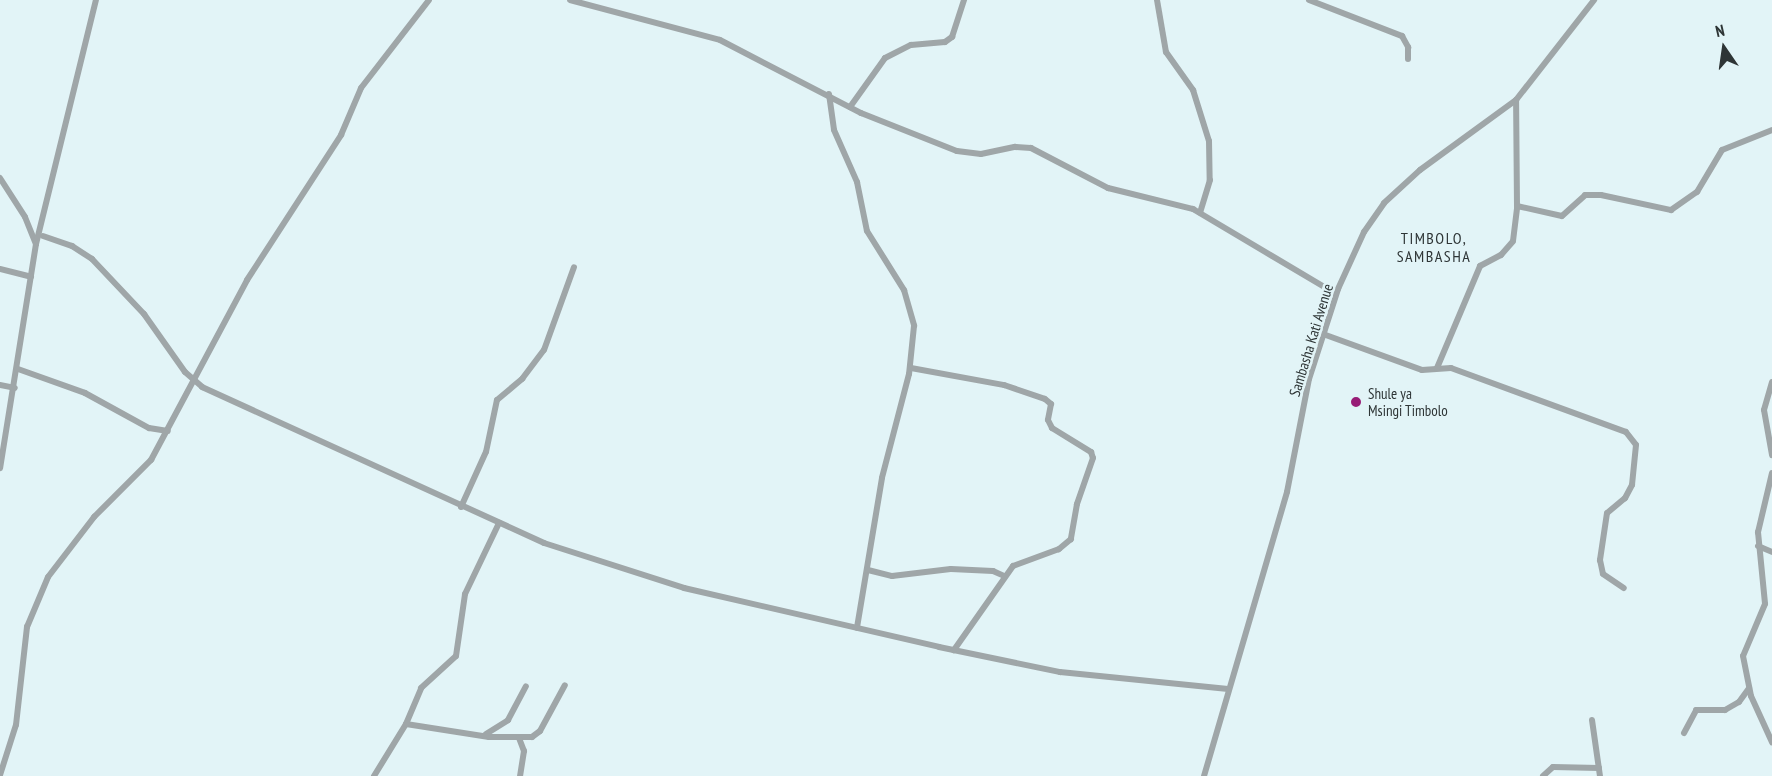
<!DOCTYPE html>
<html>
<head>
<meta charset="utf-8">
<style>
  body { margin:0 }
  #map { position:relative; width:1772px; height:776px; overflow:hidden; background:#e2f4f7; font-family:"PT Sans Narrow",sans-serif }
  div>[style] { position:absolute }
  .minor>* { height:6px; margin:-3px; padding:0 3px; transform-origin:3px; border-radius:3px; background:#9fa6a8 }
  .dots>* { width:16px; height:16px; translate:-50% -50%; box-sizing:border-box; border:3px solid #e2f4f7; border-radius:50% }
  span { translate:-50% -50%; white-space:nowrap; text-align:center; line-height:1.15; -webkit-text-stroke:5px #e2f4f7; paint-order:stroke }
  .street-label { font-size:15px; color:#2e3536 }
  .poi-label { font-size:15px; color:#2e3536 }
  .left { translate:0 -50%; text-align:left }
  .neighbourhood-label { font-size:16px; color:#2e3536; letter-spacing:1.5px }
  .north { position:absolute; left:1694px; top:18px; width:60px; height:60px; -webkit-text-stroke:4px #e2f4f7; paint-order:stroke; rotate:347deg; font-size:16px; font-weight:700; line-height:24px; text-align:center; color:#2e3536 }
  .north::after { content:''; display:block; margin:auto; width:21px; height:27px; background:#2e3536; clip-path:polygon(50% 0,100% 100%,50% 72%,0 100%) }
</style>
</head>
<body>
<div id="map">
  <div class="minor">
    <div style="left:570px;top:0;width:155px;rotate:14.9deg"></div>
    <div style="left:720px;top:40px;width:159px;rotate:27.4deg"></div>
    <div style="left:861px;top:113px;width:103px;rotate:21.6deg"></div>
    <div style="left:957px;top:151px;width:24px;rotate:7deg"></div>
    <div style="left:981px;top:154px;width:35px;rotate:-12deg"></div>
    <div style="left:1015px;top:147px;width:16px;rotate:4deg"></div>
    <div style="left:1031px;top:148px;width:87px;rotate:27.5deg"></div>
    <div style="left:1108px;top:188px;width:88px;rotate:13.9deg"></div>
    <div style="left:1193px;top:209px;width:166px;rotate:30.7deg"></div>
    <div style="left:1157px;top:0;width:53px;rotate:80.2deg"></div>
    <div style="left:1166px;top:52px;width:47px;rotate:54.6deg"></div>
    <div style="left:1193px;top:90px;width:53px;rotate:72.6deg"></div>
    <div style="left:1209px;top:141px;width:39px;rotate:89deg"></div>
    <div style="left:1210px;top:180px;width:34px;rotate:107deg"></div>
    <div style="left:1309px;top:0;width:100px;rotate:21.2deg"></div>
    <div style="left:1402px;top:36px;width:13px;rotate:61deg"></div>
    <div style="left:1408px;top:47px;width:12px;rotate:90deg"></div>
    <div style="left:829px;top:94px;width:36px;rotate:82deg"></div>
    <div style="left:834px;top:130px;width:57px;rotate:66.1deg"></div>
    <div style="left:857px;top:182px;width:50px;rotate:78.5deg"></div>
    <div style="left:867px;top:231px;width:70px;rotate:57.9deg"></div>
    <div style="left:904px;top:290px;width:37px;rotate:74deg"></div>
    <div style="left:914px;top:326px;width:48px;rotate:95.9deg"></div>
    <div style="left:909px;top:374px;width:107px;rotate:104.6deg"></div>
    <div style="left:882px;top:478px;width:152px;rotate:99.5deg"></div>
    <div style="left:850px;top:107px;width:60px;rotate:-54.5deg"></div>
    <div style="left:885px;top:58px;width:29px;rotate:-27deg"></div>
    <div style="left:911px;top:45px;width:34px;rotate:-5deg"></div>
    <div style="left:945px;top:42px;width:9px;rotate:-36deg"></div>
    <div style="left:952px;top:37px;width:39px;rotate:-72deg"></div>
    <div style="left:0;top:178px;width:46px;rotate:57.3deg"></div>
    <div style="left:25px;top:217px;width:29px;rotate:68deg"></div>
    <div style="left:36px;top:244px;width:227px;rotate:99.1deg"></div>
    <div style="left:1517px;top:206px;width:46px;rotate:12.5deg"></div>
    <div style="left:1562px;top:216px;width:31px;rotate:-42deg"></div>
    <div style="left:1585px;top:195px;width:16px"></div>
    <div style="left:1601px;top:195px;width:72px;rotate:12.1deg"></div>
    <div style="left:1671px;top:210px;width:32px;rotate:-35deg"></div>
    <div style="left:1697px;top:192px;width:49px;rotate:-59.2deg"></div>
    <div style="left:1722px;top:150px;width:54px;rotate:-21.8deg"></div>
    <div style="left:43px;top:236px;width:31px;rotate:19deg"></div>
    <div style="left:72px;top:246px;width:24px;rotate:33deg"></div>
    <div style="left:92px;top:259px;width:76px;rotate:46.6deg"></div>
    <div style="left:144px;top:314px;width:71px;rotate:54.7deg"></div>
    <div style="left:185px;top:372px;width:23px;rotate:41deg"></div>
    <div style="left:202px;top:387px;width:376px;rotate:24.5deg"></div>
    <div style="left:544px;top:543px;width:147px;rotate:17.8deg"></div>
    <div style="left:684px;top:588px;width:262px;rotate:13deg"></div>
    <div style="left:939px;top:647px;width:124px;rotate:11.7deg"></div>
    <div style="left:1060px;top:672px;width:169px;rotate:5.8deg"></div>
    <div style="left:36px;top:244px;width:251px;rotate:-76.2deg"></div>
    <div style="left:0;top:269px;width:32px;rotate:14deg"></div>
    <div style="left:1323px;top:334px;width:105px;rotate:20deg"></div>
    <div style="left:1422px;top:370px;width:29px;rotate:-4deg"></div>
    <div style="left:1451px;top:368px;width:186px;rotate:20.1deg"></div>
    <div style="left:1626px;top:432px;width:16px;rotate:52deg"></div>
    <div style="left:1636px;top:445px;width:40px;rotate:95.7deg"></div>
    <div style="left:1632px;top:485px;width:15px;rotate:118deg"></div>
    <div style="left:1625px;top:498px;width:23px;rotate:140deg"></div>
    <div style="left:1607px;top:513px;width:48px;rotate:98.5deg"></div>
    <div style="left:1600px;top:560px;width:14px;rotate:78deg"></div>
    <div style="left:1603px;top:574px;width:25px;rotate:34deg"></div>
    <div style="left:911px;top:368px;width:95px;rotate:10.4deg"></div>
    <div style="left:1004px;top:385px;width:43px;rotate:18.9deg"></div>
    <div style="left:1045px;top:399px;width:8px;rotate:40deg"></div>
    <div style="left:1051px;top:404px;width:16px;rotate:101deg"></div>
    <div style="left:1048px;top:420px;width:9px;rotate:63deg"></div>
    <div style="left:1052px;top:428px;width:46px;rotate:31.6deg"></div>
    <div style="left:1091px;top:452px;width:6px;rotate:72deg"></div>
    <div style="left:1093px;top:458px;width:49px;rotate:109.2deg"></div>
    <div style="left:1077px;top:504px;width:36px;rotate:100deg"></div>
    <div style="left:1071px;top:539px;width:16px;rotate:140deg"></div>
    <div style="left:1059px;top:549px;width:49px;rotate:159.7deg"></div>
    <div style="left:1013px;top:566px;width:103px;rotate:125.1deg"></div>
    <div style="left:1437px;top:368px;width:111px;rotate:-67.1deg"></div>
    <div style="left:1480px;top:266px;width:24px;rotate:-28deg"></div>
    <div style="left:1501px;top:255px;width:18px;rotate:-49deg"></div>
    <div style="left:1513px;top:241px;width:35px;rotate:-83deg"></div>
    <div style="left:1517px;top:206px;width:106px;rotate:-90.5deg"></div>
    <div style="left:18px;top:369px;width:71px;rotate:19.7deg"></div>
    <div style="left:85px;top:393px;width:73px;rotate:28.7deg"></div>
    <div style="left:149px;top:428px;width:19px;rotate:9deg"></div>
    <div style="left:1772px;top:382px;width:29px;rotate:106deg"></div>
    <div style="left:1764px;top:410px;width:46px;rotate:79.9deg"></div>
    <div style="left:0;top:385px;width:15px;rotate:11deg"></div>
    <div style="left:1772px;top:473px;width:61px;rotate:103.3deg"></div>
    <div style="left:1758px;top:532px;width:72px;rotate:84.4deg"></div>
    <div style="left:1765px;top:604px;width:56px;rotate:112.9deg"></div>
    <div style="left:1743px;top:656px;width:41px;rotate:78.7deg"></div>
    <div style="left:1751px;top:696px;width:51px;rotate:65.5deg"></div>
    <div style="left:461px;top:507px;width:60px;rotate:-65.6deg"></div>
    <div style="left:486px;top:452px;width:53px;rotate:-78.1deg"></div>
    <div style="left:497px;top:400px;width:33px;rotate:-40deg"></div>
    <div style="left:522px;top:379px;width:36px;rotate:-53deg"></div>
    <div style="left:544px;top:350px;width:88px;rotate:-70.1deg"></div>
    <div style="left:1758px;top:546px;width:15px;rotate:23deg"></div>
    <div style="left:868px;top:570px;width:25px;rotate:14deg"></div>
    <div style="left:892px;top:576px;width:59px;rotate:-6.8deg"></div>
    <div style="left:951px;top:569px;width:42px;rotate:2.7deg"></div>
    <div style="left:993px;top:571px;width:12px;rotate:24deg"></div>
    <div style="left:1592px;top:720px;width:57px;rotate:81.9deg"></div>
    <div style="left:406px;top:724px;width:84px;rotate:8.9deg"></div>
    <div style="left:489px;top:737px;width:43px"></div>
    <div style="left:532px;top:737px;width:10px;rotate:-37deg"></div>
    <div style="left:540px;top:731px;width:52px;rotate:-61.5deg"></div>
    <div style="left:1684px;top:733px;width:26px;rotate:-62deg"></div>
    <div style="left:1696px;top:710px;width:29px"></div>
    <div style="left:1725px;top:710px;width:16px;rotate:-30deg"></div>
    <div style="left:1739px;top:702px;width:17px;rotate:-54deg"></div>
    <div style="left:486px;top:734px;width:26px;rotate:-32deg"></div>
    <div style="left:508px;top:720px;width:38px;rotate:-62deg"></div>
    <div style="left:519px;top:738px;width:14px;rotate:69deg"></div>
    <div style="left:524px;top:751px;width:25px;rotate:99deg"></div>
    <div style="left:0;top:775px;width:52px;rotate:-72.3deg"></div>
    <div style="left:16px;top:725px;width:99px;rotate:-83.6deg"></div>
    <div style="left:27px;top:627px;width:54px;rotate:-67.2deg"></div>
    <div style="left:48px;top:577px;width:76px;rotate:-52.5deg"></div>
    <div style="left:94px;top:517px;width:81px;rotate:-45deg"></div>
    <div style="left:151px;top:460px;width:204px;rotate:-61.9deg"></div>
    <div style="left:247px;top:280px;width:173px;rotate:-57deg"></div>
    <div style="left:341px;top:135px;width:51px;rotate:-66.9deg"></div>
    <div style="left:361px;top:88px;width:111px;rotate:-52.3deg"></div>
    <div style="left:374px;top:776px;width:61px;rotate:-58.4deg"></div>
    <div style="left:406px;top:724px;width:39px;rotate:-67deg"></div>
    <div style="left:421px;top:688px;width:47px;rotate:-42.4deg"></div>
    <div style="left:456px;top:656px;width:63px;rotate:-81.7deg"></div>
    <div style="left:465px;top:594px;width:79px;rotate:-64.4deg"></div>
    <div style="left:1204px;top:776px;width:296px;rotate:-73.7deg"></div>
    <div style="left:1287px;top:492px;width:115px;rotate:-79deg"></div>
    <div style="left:1309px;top:379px;width:95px;rotate:-72.1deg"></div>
    <div style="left:1338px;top:289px;width:63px;rotate:-65.5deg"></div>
    <div style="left:1364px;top:232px;width:35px;rotate:-55deg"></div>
    <div style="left:1384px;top:203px;width:49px;rotate:-42.5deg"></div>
    <div style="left:1420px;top:170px;width:119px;rotate:-36.1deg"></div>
    <div style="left:1516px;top:100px;width:127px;rotate:-52deg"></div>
    <div style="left:1543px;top:776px;width:13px;rotate:-42deg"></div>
    <div style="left:1553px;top:767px;width:46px;rotate:1.2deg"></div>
  </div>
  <div class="dots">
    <div style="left:1356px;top:402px;background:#971c76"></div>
  </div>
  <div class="street-label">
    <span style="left:1311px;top:340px;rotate:-73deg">Sambasha Kati Avenue</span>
  </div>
  <div class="poi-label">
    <span class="left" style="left:1368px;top:402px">Shule ya<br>Msingi Timbolo</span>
  </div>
  <div class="neighbourhood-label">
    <span style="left:1434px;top:247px">TIMBOLO,<br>SAMBASHA</span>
  </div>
  <div class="north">N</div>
</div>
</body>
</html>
